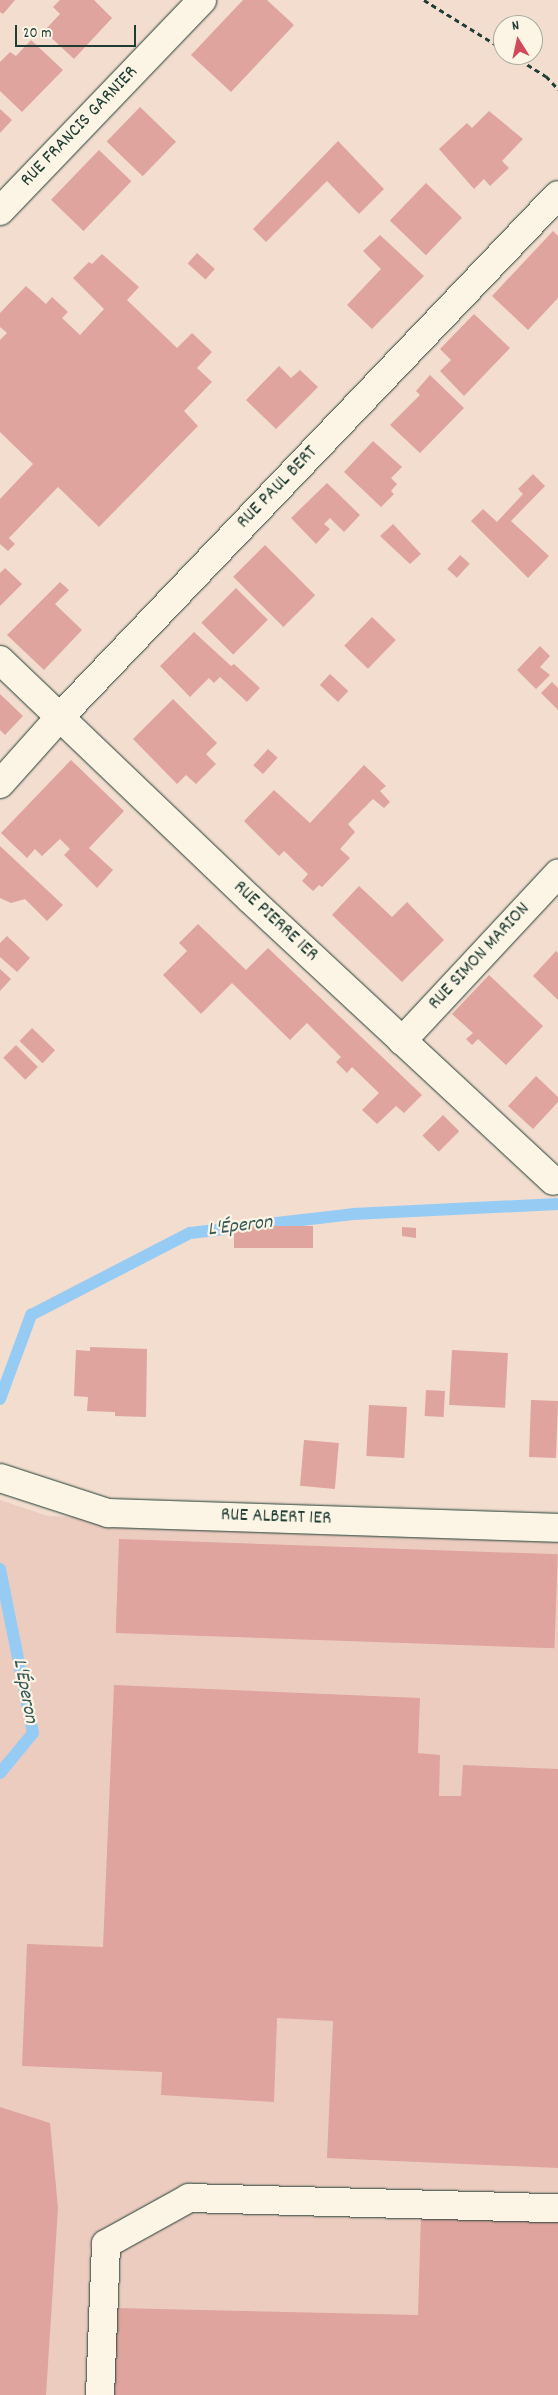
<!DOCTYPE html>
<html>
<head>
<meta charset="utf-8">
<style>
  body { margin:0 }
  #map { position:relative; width:558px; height:2395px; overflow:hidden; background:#f3ddcf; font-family:Dekko,sans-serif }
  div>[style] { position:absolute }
  .built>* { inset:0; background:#edccc0 }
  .stream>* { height:12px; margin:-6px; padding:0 6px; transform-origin:6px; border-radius:6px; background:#96ccf4 }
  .building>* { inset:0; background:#dea49d; transform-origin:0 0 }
  .path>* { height:3px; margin-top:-1.5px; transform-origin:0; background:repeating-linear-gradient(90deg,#1f3d34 0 5px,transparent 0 9px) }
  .roads { filter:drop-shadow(0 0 1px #1f3d34) drop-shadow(0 0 1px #1f3d34) }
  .minor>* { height:28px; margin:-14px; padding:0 14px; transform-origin:14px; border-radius:14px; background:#fcf5e5 }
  span { translate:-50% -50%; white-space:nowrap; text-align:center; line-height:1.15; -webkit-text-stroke:4.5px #fcf5e5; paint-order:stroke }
  .street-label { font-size:19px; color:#1f3d34 }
  .water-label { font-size:20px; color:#375a5a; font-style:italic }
  .north { position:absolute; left:493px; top:15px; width:50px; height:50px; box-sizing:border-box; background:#fcf5e5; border:1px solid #a4ab9e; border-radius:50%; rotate:350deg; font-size:14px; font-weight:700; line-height:20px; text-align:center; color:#1f3d34 }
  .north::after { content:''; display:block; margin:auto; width:18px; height:22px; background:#d1495b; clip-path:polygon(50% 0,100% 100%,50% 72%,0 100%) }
  .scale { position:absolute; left:15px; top:25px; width:121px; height:22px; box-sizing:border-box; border:2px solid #1f3d34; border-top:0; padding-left:6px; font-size:15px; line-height:18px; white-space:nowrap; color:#1f3d34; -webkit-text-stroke:4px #fcf5e5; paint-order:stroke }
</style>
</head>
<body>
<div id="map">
  <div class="built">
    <div style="clip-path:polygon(0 1500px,48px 1516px,558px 1535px,558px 2395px,0 2395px)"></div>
  </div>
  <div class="stream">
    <div style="left:0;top:1399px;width:90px;rotate:-69.7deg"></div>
    <div style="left:31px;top:1315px;width:179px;rotate:-27.3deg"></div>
    <div style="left:190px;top:1233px;width:164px;rotate:-6.6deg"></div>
    <div style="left:353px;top:1214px;width:205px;rotate:-2.8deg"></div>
    <div style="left:0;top:1569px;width:167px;rotate:78.6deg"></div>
    <div style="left:33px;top:1733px;width:52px;rotate:129.5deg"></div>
  </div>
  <div class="building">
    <div style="clip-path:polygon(0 0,15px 0,3px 14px,0 12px)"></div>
    <div style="clip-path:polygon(60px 0,94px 0,112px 18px,74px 59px,44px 31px,60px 14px,53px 7px)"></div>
    <div style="clip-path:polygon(243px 0,267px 0,294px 25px,231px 92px,191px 55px)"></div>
    <div style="clip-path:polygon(31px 40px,63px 70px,22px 112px,0 91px,0 62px,10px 52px,16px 56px)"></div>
    <div style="left:140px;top:107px;width:50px;height:48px;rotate:44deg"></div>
    <div style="clip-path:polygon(0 109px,12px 120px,0 133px)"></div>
    <div style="clip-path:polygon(489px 111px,523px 139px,502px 161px,509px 168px,490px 186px,484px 179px,474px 189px,439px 149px,467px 123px,472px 128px)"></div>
    <div style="clip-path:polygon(338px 141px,384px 189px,359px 214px,327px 181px,266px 242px,253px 229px)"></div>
    <div style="left:99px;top:150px;width:45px;height:69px;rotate:44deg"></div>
    <div style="left:426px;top:183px;width:50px;height:52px;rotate:44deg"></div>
    <div style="clip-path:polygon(553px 231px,558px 236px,558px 298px,528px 330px,492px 296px)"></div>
    <div style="clip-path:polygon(380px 235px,424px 276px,372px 329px,347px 305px,381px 269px,363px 251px)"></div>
    <div style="left:197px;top:253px;width:24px;height:14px;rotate:42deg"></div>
    <div style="clip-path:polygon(102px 254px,139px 287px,127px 300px,177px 348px,192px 333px,212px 352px,197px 368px,212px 382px,184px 411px,198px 426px,99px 527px,58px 487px,9px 538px,15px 544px,8px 551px,0 544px,0 499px,33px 464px,0 432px,0 340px,7px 333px,0 327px,0 313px,26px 286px,46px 304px,52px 297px,68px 312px,62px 318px,80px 335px,104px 309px,73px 278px,89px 262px,92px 264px)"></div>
    <div style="clip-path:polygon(474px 314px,510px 348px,464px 396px,440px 371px,451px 360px,440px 349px)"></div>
    <div style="clip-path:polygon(279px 366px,291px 378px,300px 370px,318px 387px,276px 429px,246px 400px)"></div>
    <div style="clip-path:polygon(430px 375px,464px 408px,420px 453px,390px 425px,420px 395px,416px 391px)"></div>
    <div style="clip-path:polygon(373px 441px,402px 467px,391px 478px,397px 484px,391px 491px,394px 494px,381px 507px,344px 472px)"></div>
    <div style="clip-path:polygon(533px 474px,545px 486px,511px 521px,549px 556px,528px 578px,471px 521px,483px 509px,497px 522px,523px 494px,518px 489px)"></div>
    <div style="clip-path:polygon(327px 483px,360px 515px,344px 532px,330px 518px,324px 524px,330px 529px,316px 544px,291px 518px)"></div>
    <div style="clip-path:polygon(393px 524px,421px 554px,410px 564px,380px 536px)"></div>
    <div style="left:265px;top:545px;width:71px;height:45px;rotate:45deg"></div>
    <div style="left:460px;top:555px;width:13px;height:19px;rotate:42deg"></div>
    <div style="clip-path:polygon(5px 568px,22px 584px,0 606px,0 573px)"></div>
    <div style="clip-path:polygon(60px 582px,69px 590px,55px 604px,82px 630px,44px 670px,7px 635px)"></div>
    <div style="left:236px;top:588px;width:45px;height:49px;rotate:45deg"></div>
    <div style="left:372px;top:617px;width:33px;height:40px;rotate:44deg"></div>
    <div style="clip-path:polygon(194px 632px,231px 666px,234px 664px,260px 688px,247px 702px,220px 677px,214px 683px,209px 678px,190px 697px,160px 666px)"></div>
    <div style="clip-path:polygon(540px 646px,550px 656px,540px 667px,550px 675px,536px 689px,517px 670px)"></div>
    <div style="left:330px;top:674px;width:25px;height:15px;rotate:43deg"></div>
    <div style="clip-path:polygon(552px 682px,558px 688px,558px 710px,541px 693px)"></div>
    <div style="clip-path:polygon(0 694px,23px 716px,5px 735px,0 730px)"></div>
    <div style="clip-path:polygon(173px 699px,217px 743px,206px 754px,216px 764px,196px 784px,186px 775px,177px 784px,133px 739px)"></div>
    <div style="left:268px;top:749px;width:13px;height:22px;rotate:42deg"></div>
    <div style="clip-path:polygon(71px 760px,124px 811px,89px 848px,113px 870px,97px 888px,64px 855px,70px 849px,60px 839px,42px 856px,35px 849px,27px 858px,1px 833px)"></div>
    <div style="clip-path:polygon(364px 765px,386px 786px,380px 791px,390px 802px,384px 808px,373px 799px,348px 824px,355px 832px,340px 849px,350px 858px,322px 887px,319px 885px,313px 891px,302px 881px,308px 874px,284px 851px,279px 856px,244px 821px,274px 790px,310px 823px)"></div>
    <div style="clip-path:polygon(0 846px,63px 905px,47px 921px,25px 899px,11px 903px,0 898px)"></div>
    <div style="clip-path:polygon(359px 886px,392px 917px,407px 902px,444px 940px,402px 982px,332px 915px)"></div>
    <div style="clip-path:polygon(198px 924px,246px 970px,268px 948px,422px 1095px,404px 1113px,396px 1106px,377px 1124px,362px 1110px,379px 1093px,352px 1067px,347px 1073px,336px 1062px,341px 1057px,307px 1023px,290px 1040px,232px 983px,201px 1014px,163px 975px,187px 951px,179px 943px)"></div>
    <div style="clip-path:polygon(7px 936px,30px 958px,17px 972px,0 957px,0 943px)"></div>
    <div style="clip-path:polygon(556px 951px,558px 953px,558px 1000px,533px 976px)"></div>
    <div style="clip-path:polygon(0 969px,11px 979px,0 991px)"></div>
    <div style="clip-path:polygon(489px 975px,543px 1026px,506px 1065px,478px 1039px,472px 1045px,466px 1039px,473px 1033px,452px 1014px)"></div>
    <div style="left:32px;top:1028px;width:32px;height:18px;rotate:44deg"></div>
    <div style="left:16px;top:1045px;width:31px;height:18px;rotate:45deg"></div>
    <div style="clip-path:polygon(536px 1076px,558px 1097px,558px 1102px,533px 1129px,508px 1106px)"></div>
    <div style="left:443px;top:1115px;width:23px;height:29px;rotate:45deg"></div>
    <div style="left:313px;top:1226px;width:22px;height:79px;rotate:90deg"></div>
    <div style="clip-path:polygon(402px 1227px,416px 1228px,416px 1238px,402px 1236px)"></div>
    <div style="clip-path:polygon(90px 1347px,147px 1349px,146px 1417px,115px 1416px,115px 1412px,87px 1411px,88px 1397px,74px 1396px,76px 1350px,90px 1351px)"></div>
    <div style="left:452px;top:1350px;width:56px;height:55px;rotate:3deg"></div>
    <div style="left:426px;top:1390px;width:19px;height:26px;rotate:3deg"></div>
    <div style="left:531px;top:1400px;width:27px;height:57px;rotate:2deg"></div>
    <div style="left:369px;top:1405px;width:38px;height:51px;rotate:3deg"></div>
    <div style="left:304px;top:1440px;width:35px;height:46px;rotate:5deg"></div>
    <div style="left:119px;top:1539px;width:439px;height:94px;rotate:2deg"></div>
    <div style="clip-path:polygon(114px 1685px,420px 1698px,418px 1753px,440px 1755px,439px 1796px,461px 1796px,463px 1765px,558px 1769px,558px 2168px,327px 2158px,333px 2021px,277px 2018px,274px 2102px,161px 2095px,162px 2072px,22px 2066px,27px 1944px,103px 1947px)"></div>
    <div style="clip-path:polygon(0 2107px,50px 2123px,58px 2208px,46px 2395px,0 2395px)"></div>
    <div style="clip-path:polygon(421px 2214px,558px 2217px,558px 2395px,114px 2395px,116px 2308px,418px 2315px)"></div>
  </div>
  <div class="path">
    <div style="left:424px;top:0;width:93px;rotate:31.8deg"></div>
    <div style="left:512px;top:55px;width:40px;rotate:32deg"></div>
    <div style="left:546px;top:76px;width:18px;rotate:47deg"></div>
  </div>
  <div class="roads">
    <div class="minor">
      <div style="left:0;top:211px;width:292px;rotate:-46.2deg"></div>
      <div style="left:0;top:660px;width:346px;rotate:43.7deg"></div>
      <div style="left:250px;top:899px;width:414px;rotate:42.9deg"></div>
      <div style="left:0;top:784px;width:90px;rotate:-48.2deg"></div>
      <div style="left:60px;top:717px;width:721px;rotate:-46.35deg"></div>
      <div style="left:402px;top:1041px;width:229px;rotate:-47deg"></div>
      <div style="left:0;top:1478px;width:114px;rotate:18deg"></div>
      <div style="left:108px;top:1513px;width:450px;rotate:1.9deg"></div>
      <div style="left:100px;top:2395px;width:151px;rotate:-87.7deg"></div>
      <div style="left:106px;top:2244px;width:95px;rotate:-29deg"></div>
      <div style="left:189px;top:2198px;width:369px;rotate:1.6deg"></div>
    </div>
  </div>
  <div class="street-label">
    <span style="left:80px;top:127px;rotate:-46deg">RUE FRANCIS GARNIER</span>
    <span style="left:278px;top:488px;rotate:-46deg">RUE PAUL BERT</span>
    <span style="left:275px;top:922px;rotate:43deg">RUE PIERRE 1ER</span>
    <span style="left:480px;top:957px;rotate:-47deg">RUE SIMON MARION</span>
    <span style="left:276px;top:1518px;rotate:2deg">RUE ALBERT 1ER</span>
  </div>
  <div class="water-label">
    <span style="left:240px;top:1227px;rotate:-7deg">L'Éperon</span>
    <span style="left:24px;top:1691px;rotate:79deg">L'Éperon</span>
  </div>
  <div class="north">N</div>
  <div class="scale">20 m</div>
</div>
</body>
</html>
